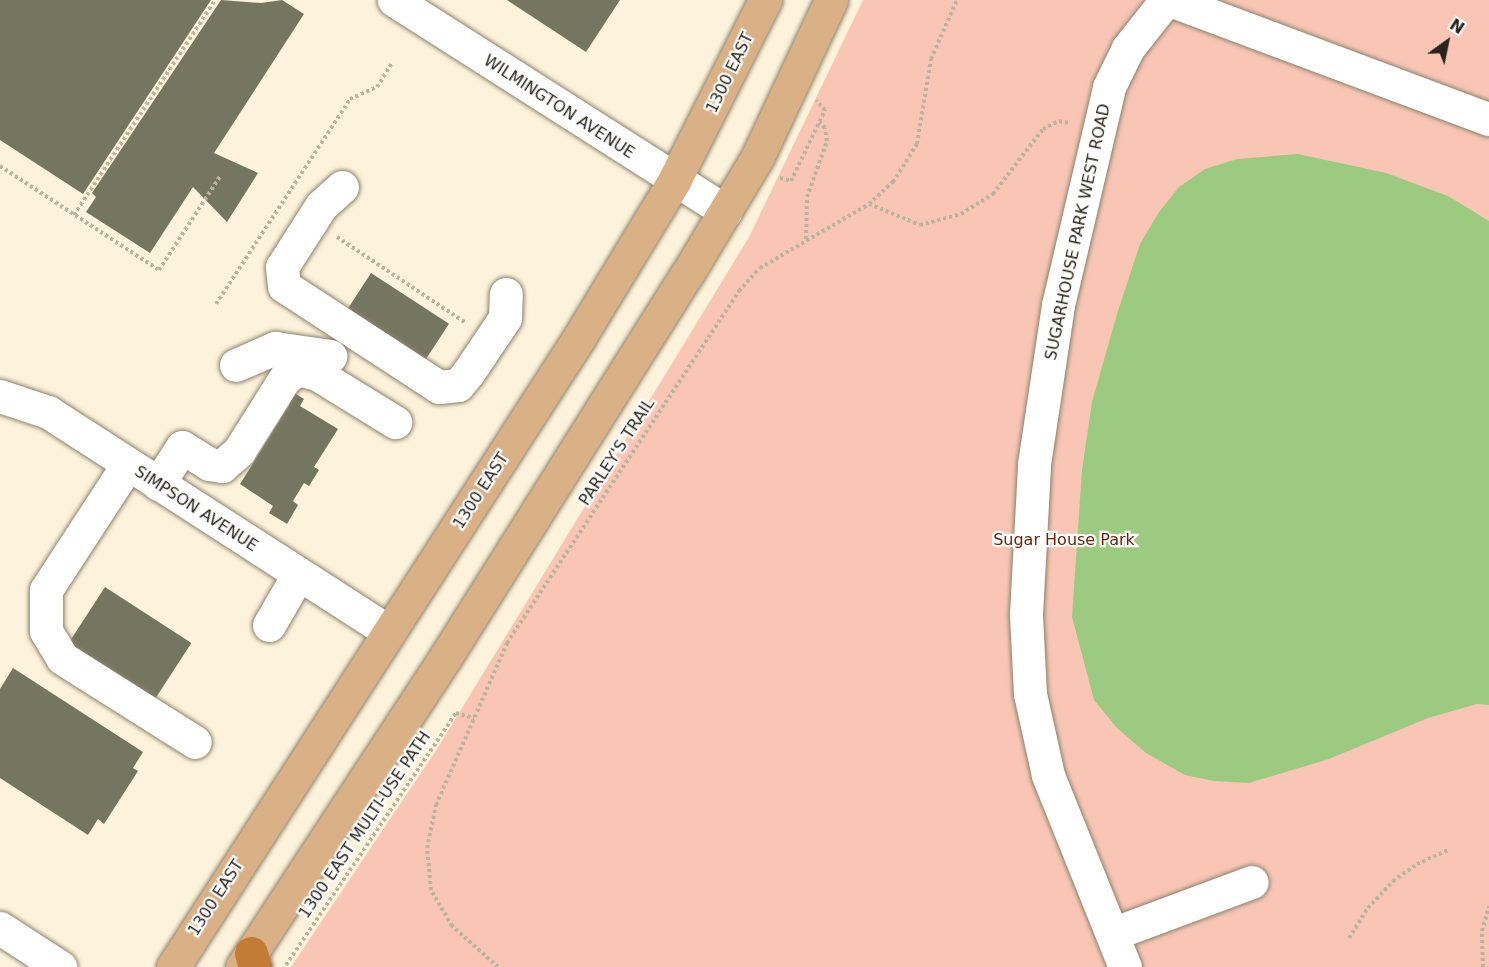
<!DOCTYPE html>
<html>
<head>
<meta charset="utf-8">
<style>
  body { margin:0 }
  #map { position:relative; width:1489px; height:967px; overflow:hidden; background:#fdf2db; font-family:"DejaVu Sans",sans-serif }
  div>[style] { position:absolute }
  .green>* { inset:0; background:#f9c6b6 }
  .water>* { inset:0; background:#9cca80 }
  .building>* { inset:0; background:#757660; transform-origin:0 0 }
  .path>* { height:4px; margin-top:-2px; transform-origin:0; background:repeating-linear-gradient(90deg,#bbb29f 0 3px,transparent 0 6px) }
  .roads { filter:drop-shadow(0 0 2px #8c826d) drop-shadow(0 0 2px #8c826d) }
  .minor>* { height:33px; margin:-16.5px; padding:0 16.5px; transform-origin:16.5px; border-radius:16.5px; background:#fff }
  .major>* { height:33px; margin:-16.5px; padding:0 16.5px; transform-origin:16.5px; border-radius:16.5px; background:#dab086 }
  .highway>* { height:33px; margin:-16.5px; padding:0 16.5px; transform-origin:16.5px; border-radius:16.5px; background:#c27c36 }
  span { translate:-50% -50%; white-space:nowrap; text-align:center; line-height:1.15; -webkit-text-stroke:4.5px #fff; paint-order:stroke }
  .street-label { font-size:16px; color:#28241b }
  .park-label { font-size:16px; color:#702407 }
  .north { position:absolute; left:1417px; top:12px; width:60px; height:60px; -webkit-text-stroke:4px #fff; paint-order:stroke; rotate:33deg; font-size:16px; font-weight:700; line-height:24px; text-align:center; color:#28241b }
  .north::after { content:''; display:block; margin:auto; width:21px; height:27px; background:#28241b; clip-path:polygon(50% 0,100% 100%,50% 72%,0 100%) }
</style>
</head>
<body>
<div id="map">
  <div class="green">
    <div style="clip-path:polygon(863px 0,1489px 0,1489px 967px,291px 967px,437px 749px,749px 237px)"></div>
  </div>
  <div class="water">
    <div style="clip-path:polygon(1298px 154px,1386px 173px,1448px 196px,1489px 221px,1489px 705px,1477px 704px,1428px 718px,1329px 759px,1249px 783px,1214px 781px,1185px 775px,1146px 753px,1117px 728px,1094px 700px,1072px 617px,1082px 470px,1092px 402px,1117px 314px,1140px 244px,1159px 212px,1179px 187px,1205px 169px,1237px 159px)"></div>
  </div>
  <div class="building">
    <div style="clip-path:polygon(0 0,211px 0,83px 194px,0 140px)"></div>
    <div style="clip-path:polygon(221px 0,261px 3px,282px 0,304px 14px,214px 153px,258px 173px,227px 222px,193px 187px,150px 253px,86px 212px,96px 197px,92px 193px)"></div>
    <div style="clip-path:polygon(507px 0,620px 0,586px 52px)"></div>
    <div style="left:371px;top:273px;width:93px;height:50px;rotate:33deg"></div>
    <div style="clip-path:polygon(291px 391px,304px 399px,300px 406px,338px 429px,314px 467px,319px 470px,309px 486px,304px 483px,293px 501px,298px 505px,287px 524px,269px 513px,273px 506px,240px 484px,290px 404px,286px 401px)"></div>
    <div style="left:105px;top:587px;width:103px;height:73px;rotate:33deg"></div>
    <div style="clip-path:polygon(13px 668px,143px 752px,133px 768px,138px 771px,104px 824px,98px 819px,88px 835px,0 778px,0 689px)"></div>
  </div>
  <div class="path">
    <div style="left:0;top:166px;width:190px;rotate:33.2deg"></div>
    <div style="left:159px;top:270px;width:113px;rotate:-56.9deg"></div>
    <div style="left:780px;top:178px;width:11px;rotate:15deg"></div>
    <div style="left:791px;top:181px;width:79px;rotate:-64.4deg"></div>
    <div style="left:825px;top:110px;width:13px;rotate:-132deg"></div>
    <div style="left:869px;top:204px;width:55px;rotate:22.4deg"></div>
    <div style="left:920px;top:225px;width:42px;rotate:-15deg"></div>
    <div style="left:961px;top:214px;width:38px;rotate:-32deg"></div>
    <div style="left:993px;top:194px;width:82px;rotate:-52.4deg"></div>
    <div style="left:1043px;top:129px;width:18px;rotate:-27deg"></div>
    <div style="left:1059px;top:121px;width:10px;rotate:11deg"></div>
    <div style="left:74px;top:215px;width:257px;rotate:-56.7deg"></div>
    <div style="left:337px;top:237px;width:155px;rotate:33.7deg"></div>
    <div style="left:806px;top:239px;width:42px;rotate:-88.6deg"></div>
    <div style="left:807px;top:197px;width:59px;rotate:-70.3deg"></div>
    <div style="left:827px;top:141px;width:13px;rotate:-99deg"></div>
    <div style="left:825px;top:128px;width:8px;rotate:-135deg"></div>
    <div style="left:216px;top:304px;width:245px;rotate:-56.8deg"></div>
    <div style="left:350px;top:99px;width:30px;rotate:-24deg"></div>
    <div style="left:377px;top:87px;width:28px;rotate:-58deg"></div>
    <div style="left:1349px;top:938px;width:36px;rotate:-58deg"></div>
    <div style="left:1368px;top:908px;width:37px;rotate:-47deg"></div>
    <div style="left:1393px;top:881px;width:29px;rotate:-35deg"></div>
    <div style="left:1417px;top:864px;width:34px;rotate:-24deg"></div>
    <div style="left:286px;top:965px;width:304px;rotate:-56deg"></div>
    <div style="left:456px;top:713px;width:19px;rotate:16deg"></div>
    <div style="left:498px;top:967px;width:62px;rotate:-138.3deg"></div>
    <div style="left:452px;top:926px;width:42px;rotate:-120.3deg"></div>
    <div style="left:431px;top:890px;width:42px;rotate:-95.4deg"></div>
    <div style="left:427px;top:848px;width:44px;rotate:-78.2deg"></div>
    <div style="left:436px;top:805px;width:177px;rotate:-66.3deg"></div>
    <div style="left:507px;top:643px;width:422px;rotate:-56.6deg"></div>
    <div style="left:739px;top:291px;width:31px;rotate:-48deg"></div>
    <div style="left:760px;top:268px;width:126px;rotate:-30.4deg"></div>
    <div style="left:869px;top:204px;width:33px;rotate:-43deg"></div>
    <div style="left:893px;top:182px;width:45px;rotate:-57.7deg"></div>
    <div style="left:917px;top:144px;width:86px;rotate:-80.6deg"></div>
    <div style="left:931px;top:59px;width:64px;rotate:-66.2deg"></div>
    <div style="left:1483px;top:967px;width:36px;rotate:-92deg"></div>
    <div style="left:1482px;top:931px;width:26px;rotate:-74deg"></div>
  </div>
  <div class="roads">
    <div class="minor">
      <div style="left:394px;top:0;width:393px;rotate:32.5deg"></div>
      <div style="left:1170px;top:0;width:340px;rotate:20.5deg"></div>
      <div style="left:342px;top:187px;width:28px;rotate:138deg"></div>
      <div style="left:321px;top:206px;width:72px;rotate:122.6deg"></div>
      <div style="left:282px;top:267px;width:19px;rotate:84deg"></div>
      <div style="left:284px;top:286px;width:185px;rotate:33.1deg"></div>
      <div style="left:439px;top:387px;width:19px;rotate:-6deg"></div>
      <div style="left:458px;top:385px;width:16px;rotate:-50deg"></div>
      <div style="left:468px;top:373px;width:66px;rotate:-56.1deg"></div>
      <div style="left:505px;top:318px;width:24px;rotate:-88deg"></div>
      <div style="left:236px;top:365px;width:43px;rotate:-23.6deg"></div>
      <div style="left:275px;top:348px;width:56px;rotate:8.3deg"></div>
      <div style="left:0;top:396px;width:51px;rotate:18.4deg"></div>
      <div style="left:48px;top:412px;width:404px;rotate:32.8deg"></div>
      <div style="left:128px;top:464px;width:150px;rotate:123.1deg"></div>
      <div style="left:46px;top:590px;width:41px;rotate:90deg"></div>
      <div style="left:46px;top:631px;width:31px;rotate:59deg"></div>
      <div style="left:62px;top:658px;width:157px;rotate:32.3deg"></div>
      <div style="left:158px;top:484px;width:44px;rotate:-57deg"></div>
      <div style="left:182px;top:447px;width:32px;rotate:32deg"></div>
      <div style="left:209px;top:464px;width:13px;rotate:9deg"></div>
      <div style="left:222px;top:466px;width:23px;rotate:-41deg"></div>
      <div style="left:239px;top:451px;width:86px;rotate:-57.8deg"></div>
      <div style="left:285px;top:378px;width:16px;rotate:-35deg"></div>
      <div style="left:298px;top:369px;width:20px;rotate:15deg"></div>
      <div style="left:317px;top:374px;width:92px;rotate:31.6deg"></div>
      <div style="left:269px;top:625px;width:58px;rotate:-59.9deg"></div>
      <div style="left:0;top:928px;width:72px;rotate:33deg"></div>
      <div style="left:1112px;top:934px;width:149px;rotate:-20.4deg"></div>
      <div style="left:1125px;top:967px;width:207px;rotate:-111.9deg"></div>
      <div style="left:1048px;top:775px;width:83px;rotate:-102.5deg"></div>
      <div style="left:1030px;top:694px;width:80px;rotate:-92.9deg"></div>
      <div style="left:1026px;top:614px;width:150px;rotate:-86.9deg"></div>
      <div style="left:1034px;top:464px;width:161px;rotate:-81.4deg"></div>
      <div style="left:1058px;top:305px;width:224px;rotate:-76.8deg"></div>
      <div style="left:1109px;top:87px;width:43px;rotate:-64deg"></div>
      <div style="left:1128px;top:48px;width:61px;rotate:-51.6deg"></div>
    </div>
    <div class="major">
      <div style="left:173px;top:967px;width:749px;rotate:-57.16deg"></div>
      <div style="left:579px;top:338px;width:184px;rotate:-58.8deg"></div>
      <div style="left:674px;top:181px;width:203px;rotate:-63.3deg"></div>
      <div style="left:242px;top:967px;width:370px;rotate:-56.7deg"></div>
      <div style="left:445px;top:658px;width:452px;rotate:-57.8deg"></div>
      <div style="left:686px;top:276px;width:140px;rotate:-59deg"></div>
      <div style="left:758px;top:156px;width:172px;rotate:-64.9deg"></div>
    </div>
    <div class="highway">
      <div style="left:251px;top:953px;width:15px;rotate:74deg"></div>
    </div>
  </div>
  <div class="street-label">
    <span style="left:730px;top:73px;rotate:-64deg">1300 EAST</span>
    <span style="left:559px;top:107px;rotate:33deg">WILMINGTON AVENUE</span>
    <span style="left:1078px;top:232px;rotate:-78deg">SUGARHOUSE PARK WEST ROAD</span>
    <span style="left:617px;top:452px;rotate:-57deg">PARLEY'S TRAIL</span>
    <span style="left:481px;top:491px;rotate:-57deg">1300 EAST</span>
    <span style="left:196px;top:509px;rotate:33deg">SIMPSON AVENUE</span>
    <span style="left:365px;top:825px;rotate:-56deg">1300 EAST MULTI-USE PATH</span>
    <span style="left:216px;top:898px;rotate:-57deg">1300 EAST</span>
  </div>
  <div class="park-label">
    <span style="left:1064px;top:540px">Sugar House Park</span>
  </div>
  <div class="north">N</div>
</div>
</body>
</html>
